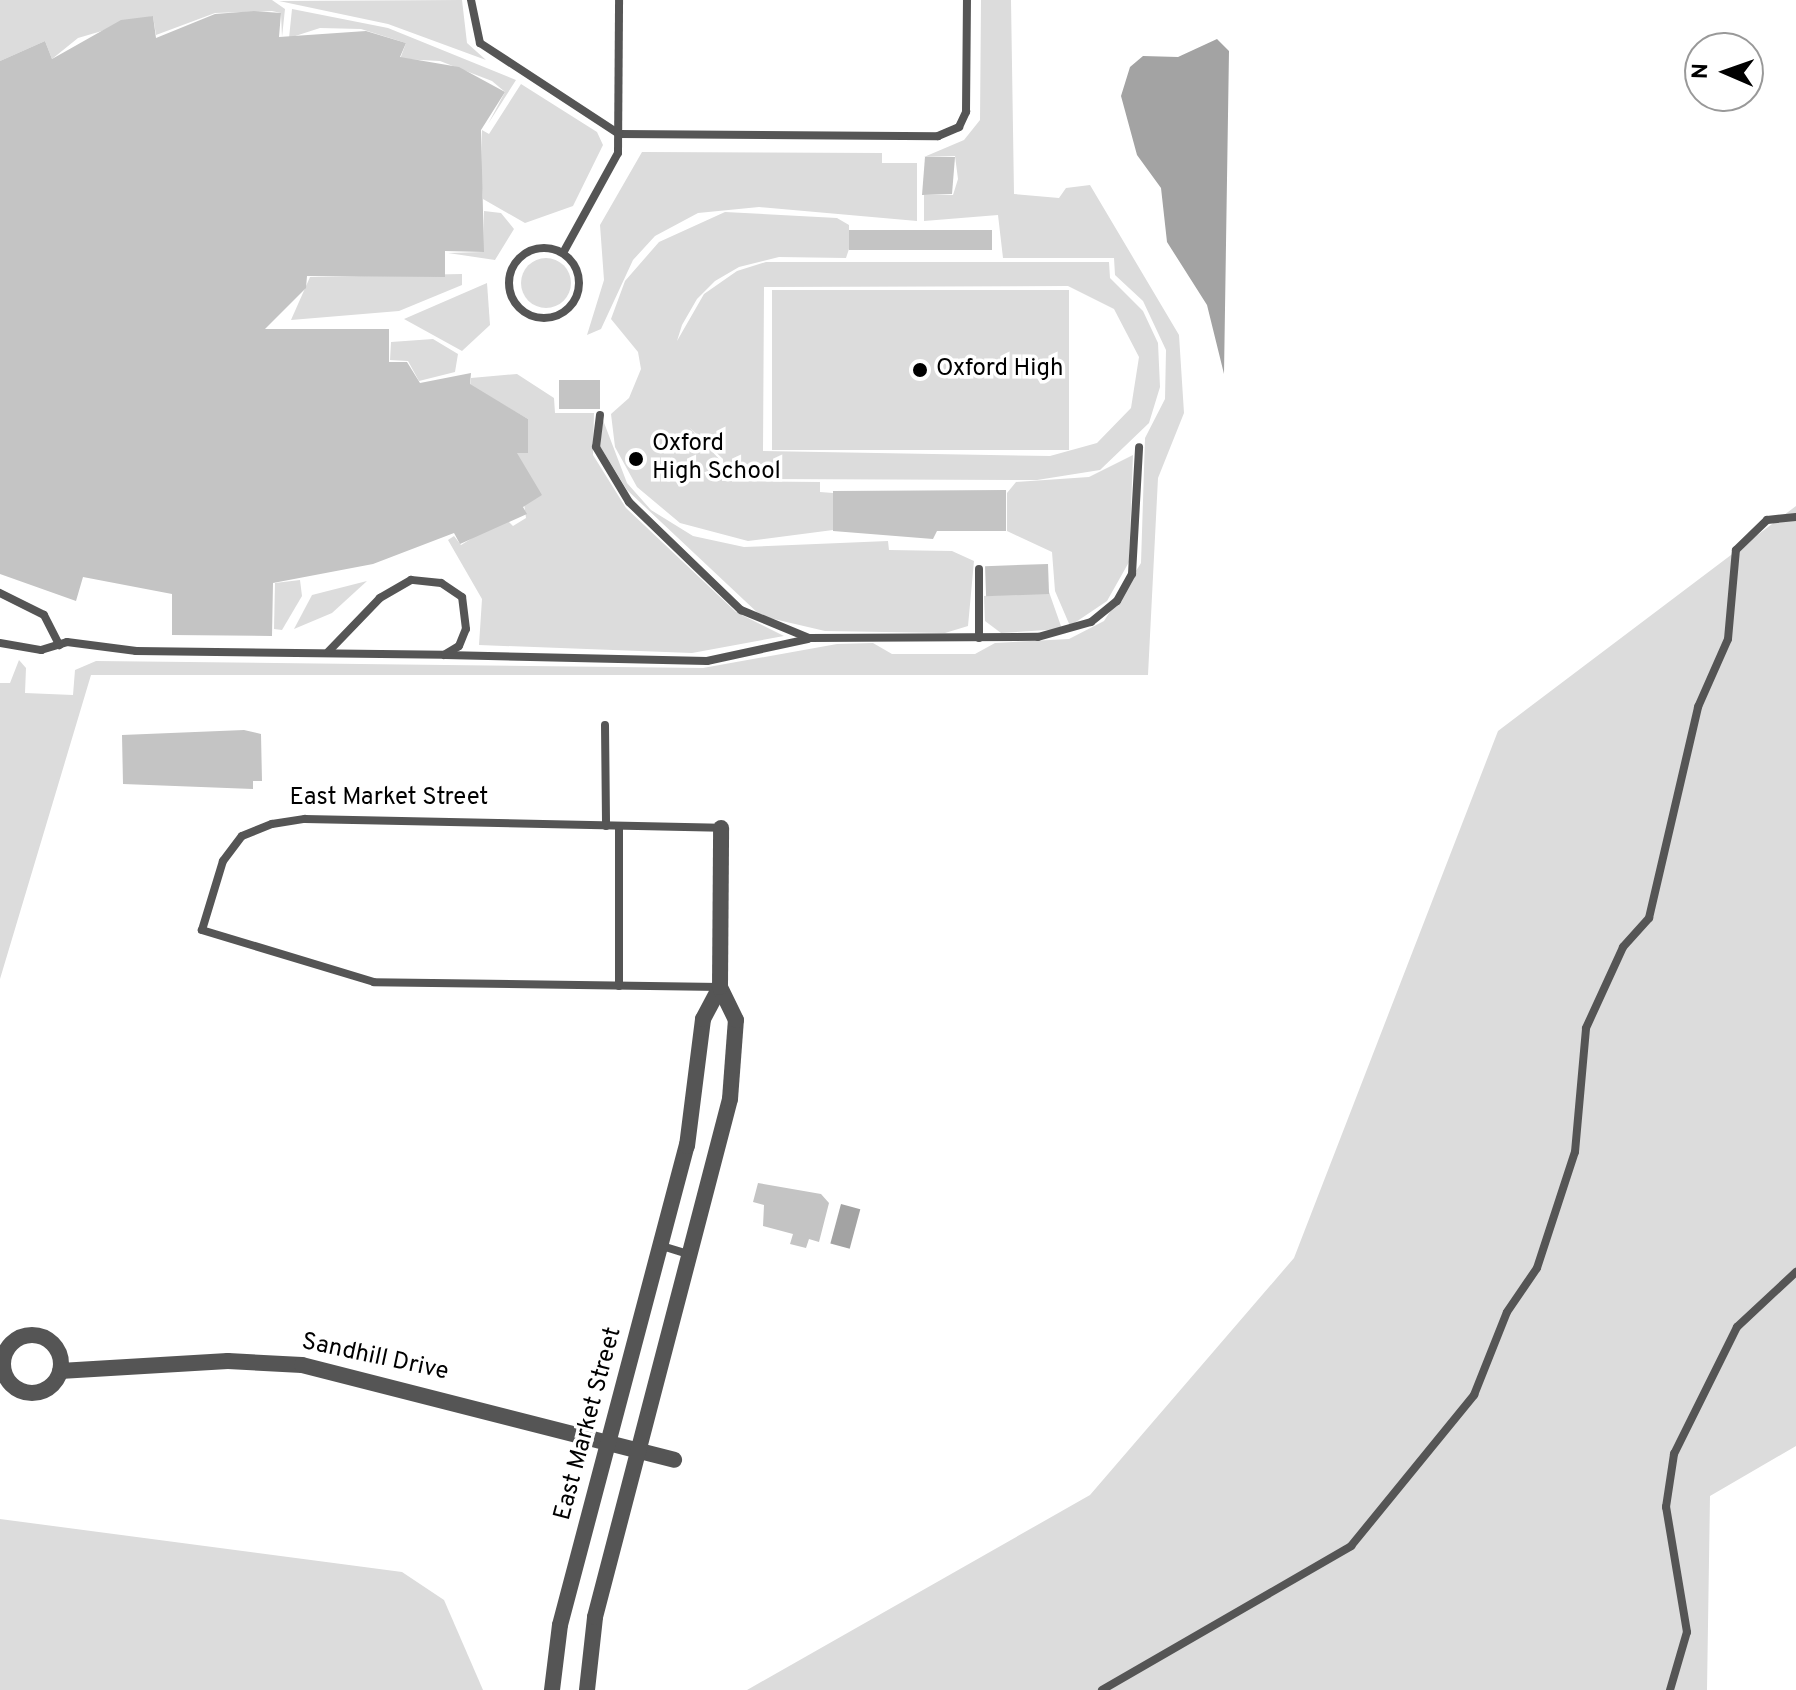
<!DOCTYPE html>
<html>
<head>
<meta charset="utf-8">
<style>
  body { margin:0 }
  #map { position:relative; width:1796px; height:1690px; overflow:hidden; background:#fff; font-family:Overpass,sans-serif }
  div>[style] { position:absolute }
  .green>* { inset:0; background:#dcdcdc; transform-origin:0 0 }
  .round { border-radius:50% }
  .water>* { inset:0; background:#a3a3a3; transform-origin:0 0 }
  .building>* { inset:0; background:#c4c4c4; transform-origin:0 0 }
  .service>* { height:8px; margin:-4px; padding:0 4px; transform-origin:4px; border-radius:4px; background:#555 }
  .service>.ring { margin:-4px; padding:0; box-sizing:content-box; background:none; border:8px solid #555; border-radius:50% }
  .minor>* { height:16px; margin:-8px; padding:0 8px; transform-origin:8px; border-radius:8px; background:#555 }
  .minor>.ring { margin:-8px; padding:0; box-sizing:content-box; background:none; border:16px solid #555; border-radius:50% }
  .dots>* { width:22px; height:22px; translate:-50% -50%; box-sizing:border-box; border:4px solid #fff; border-radius:50% }
  span { translate:-50% -50%; white-space:nowrap; text-align:center; line-height:1.15; -webkit-text-stroke:7px #fff; paint-order:stroke }
  .poi-label { font-size:24px; color:#000 }
  .left { translate:0 -50%; text-align:left }
  .street-label { font-size:24px; color:#000 }
  .north { position:absolute; left:1684px; top:32px; width:80px; height:80px; box-sizing:border-box; background:#fff; border:2px solid #999; border-radius:50%; rotate:272deg; font-size:22px; font-weight:700; line-height:32px; text-align:center; color:#000 }
  .north::after { content:''; display:block; margin:auto; width:28px; height:36px; background:#000; clip-path:polygon(50% 0,100% 100%,50% 72%,0 100%) }
</style>
</head>
<body>
<div id="map">
  <div class="green">
    <div style="clip-path:polygon(0 0,272px 0,285px 9px,282px 37px,281px 13px,272px 11px,215px 13px,156px 35px,153px 16px,78px 38px,52px 59px,45px 41px,0 61px)"></div>
    <div style="clip-path:polygon(462px 0,467px 43px,486px 60px,388px 24px,279px 1px)"></div>
    <div style="clip-path:polygon(981px 0,1011px 0,1014px 194px,1059px 198px,1066px 188px,1090px 185px,1179px 335px,1184px 413px,1158px 478px,1148px 675px,91px 675px,0 979px,0 683px,10px 683px,19px 660px,26px 668px,25px 693px,73px 695px,75px 670px,96px 661px,703px 668px,837px 644px,873px 643px,892px 654px,975px 654px,995px 643px,1069px 639px,1104px 621px,1141px 563px,1145px 438px,1165px 399px,1166px 350px,1143px 301px,1115px 275px,1114px 258px,1003px 258px,998px 215px,924px 221px,924px 195px,953px 195px,958px 179px,955px 156px,924px 157px,964px 140px,980px 120px)"></div>
    <div style="clip-path:polygon(292px 9px,388px 28px,516px 80px,488px 124px,505px 92px,492px 81px,440px 61px,400px 59px,406px 43px,361px 29px,320px 28px,289px 38px)"></div>
    <div style="clip-path:polygon(521px 84px,597px 132px,603px 145px,573px 206px,525px 223px,483px 199px,481px 178px,482px 130px,489px 134px)"></div>
    <div style="clip-path:polygon(642px 152px,882px 153px,882px 163px,917px 163px,917px 221px,759px 207px,698px 213px,655px 236px,633px 260px,601px 329px,587px 335px,604px 280px,600px 225px)"></div>
    <div style="clip-path:polygon(484px 211px,501px 213px,514px 229px,495px 260px,448px 253px,483px 252px)"></div>
    <div style="clip-path:polygon(evenodd,725px 212px,837px 218px,849px 225px,849px 249px,846px 258px,779px 257px,739px 267px,715px 281px,697px 299px,682px 325px,677px 341px,704px 294px,737px 271px,766px 262px,1109px 262px,1110px 278px,1143px 311px,1158px 343px,1160px 387px,1149px 423px,1100px 470px,1037px 480px,724px 479px,723px 459px,689px 427px,722px 462px,722px 481px,820px 482px,820px 492px,833px 493px,833px 530px,748px 541px,680px 523px,637px 487px,615px 447px,611px 414px,629px 398px,641px 369px,638px 352px,611px 319px,625px 281px,659px 242px,725px 212px,1068px 286px,1114px 309px,1139px 357px,1131px 408px,1097px 443px,1050px 456px,763px 451px,764px 287px,1068px 286px)"></div>
    <div class="round" style="left:521px;top:258px;width:50px;height:50px"></div>
    <div style="clip-path:polygon(462px 274px,462px 285px,399px 311px,291px 320px,310px 277px)"></div>
    <div style="clip-path:polygon(487px 283px,490px 325px,462px 351px,404px 319px)"></div>
    <div style="left:772px;top:290px;width:297px;height:160px"></div>
    <div style="clip-path:polygon(433px 339px,458px 354px,455px 372px,419px 381px,408px 361px,390px 360px,391px 342px)"></div>
    <div style="clip-path:polygon(517px 374px,554px 398px,555px 413px,594px 413px,593px 455px,626px 508px,736px 612px,784px 636px,692px 653px,479px 645px,482px 599px,448px 540px,454px 536px,461px 545px,505px 518px,513px 526px,526px 518px,517px 453px,528px 452px,528px 419px,470px 386px,471px 378px)"></div>
    <div style="clip-path:polygon(603px 420px,627px 483px,651px 510px,693px 536px,744px 547px,888px 541px,889px 550px,952px 551px,974px 561px,968px 626px,945px 633px,825px 631px,761px 616px,627px 490px,600px 446px)"></div>
    <div style="clip-path:polygon(1133px 455px,1129px 562px,1107px 601px,1070px 626px,1055px 591px,1052px 552px,1007px 531px,1007px 493px,1016px 482px,1089px 477px)"></div>
    <div style="clip-path:polygon(1796px 506px,1796px 1446px,1710px 1496px,1707px 1690px,747px 1690px,1090px 1495px,1294px 1258px,1498px 731px)"></div>
    <div style="clip-path:polygon(300px 580px,302px 596px,282px 630px,274px 629px,275px 583px)"></div>
    <div style="clip-path:polygon(367px 581px,332px 613px,294px 629px,312px 595px)"></div>
    <div style="clip-path:polygon(1049px 592px,1062px 629px,1001px 633px,985px 621px,984px 596px)"></div>
    <div style="clip-path:polygon(0 1519px,402px 1572px,444px 1600px,483px 1690px,0 1690px)"></div>
  </div>
  <div class="water">
    <div style="clip-path:polygon(1217px 39px,1229px 51px,1224px 374px,1207px 305px,1167px 242px,1161px 188px,1137px 155px,1121px 96px,1130px 67px,1143px 56px,1178px 57px)"></div>
    <div style="left:841px;top:1204px;width:20px;height:41px;rotate:15deg"></div>
  </div>
  <div class="building">
    <div style="clip-path:polygon(254px 11px,281px 13px,279px 37px,366px 31px,406px 43px,400px 57px,459px 67px,505px 92px,481px 130px,484px 252px,445px 251px,445px 277px,307px 276px,306px 288px,265px 329px,389px 329px,389px 362px,407px 362px,420px 383px,471px 373px,470px 384px,528px 419px,528px 453px,517px 453px,542px 495px,523px 507px,527px 514px,460px 544px,454px 533px,373px 564px,273px 583px,272px 636px,172px 635px,172px 594px,83px 577px,76px 601px,0 574px,0 61px,45px 41px,52px 59px,121px 20px,153px 16px,156px 38px,215px 14px)"></div>
    <div style="clip-path:polygon(925px 157px,955px 157px,952px 194px,922px 195px)"></div>
    <div style="left:849px;top:230px;width:143px;height:20px"></div>
    <div style="left:559px;top:380px;width:41px;height:29px"></div>
    <div style="clip-path:polygon(1006px 490px,1006px 531px,937px 531px,933px 539px,833px 531px,833px 491px)"></div>
    <div style="left:1048px;top:564px;width:30px;height:63px;rotate:88deg"></div>
    <div style="clip-path:polygon(244px 730px,261px 734px,262px 781px,253px 781px,253px 789px,123px 784px,122px 735px)"></div>
    <div style="clip-path:polygon(758px 1183px,821px 1194px,829px 1203px,819px 1242px,809px 1239px,806px 1248px,790px 1244px,793px 1234px,763px 1226px,764px 1205px,753px 1202px)"></div>
  </div>
  <div class="service">
    <div style="left:471px;top:0;width:44px;rotate:78.2deg"></div>
    <div style="left:480px;top:43px;width:166px;rotate:33.2deg"></div>
    <div style="left:619px;top:134px;width:319px;rotate:0.4deg"></div>
    <div style="left:938px;top:136px;width:23px;rotate:-23deg"></div>
    <div style="left:959px;top:127px;width:17px;rotate:-65deg"></div>
    <div style="left:966px;top:112px;width:112px;rotate:-89.5deg"></div>
    <div class="ring" style="left:509px;top:248px;width:62px;height:62px"></div>
    <div style="left:563px;top:253px;width:114px;rotate:-61.2deg"></div>
    <div style="left:618px;top:153px;width:153px;rotate:-89.6deg"></div>
    <div style="left:600px;top:415px;width:32px;rotate:97deg"></div>
    <div style="left:596px;top:447px;width:64px;rotate:59deg"></div>
    <div style="left:629px;top:502px;width:156px;rotate:44deg"></div>
    <div style="left:741px;top:610px;width:74px;rotate:22.4deg"></div>
    <div style="left:809px;top:638px;width:229px;rotate:-0.3deg"></div>
    <div style="left:1038px;top:637px;width:55px;rotate:-15.8deg"></div>
    <div style="left:1091px;top:622px;width:33px;rotate:-39deg"></div>
    <div style="left:1117px;top:601px;width:31px;rotate:-61deg"></div>
    <div style="left:1132px;top:574px;width:127px;rotate:-86.8deg"></div>
    <div style="left:979px;top:569px;width:69px;rotate:90deg"></div>
    <div style="left:0;top:593px;width:49px;rotate:26.6deg"></div>
    <div style="left:44px;top:615px;width:34px;rotate:63deg"></div>
    <div style="left:0;top:643px;width:42px;rotate:9.7deg"></div>
    <div style="left:41px;top:650px;width:27px;rotate:-17deg"></div>
    <div style="left:67px;top:642px;width:70px;rotate:7.4deg"></div>
    <div style="left:136px;top:651px;width:308px;rotate:0.7deg"></div>
    <div style="left:444px;top:655px;width:17px;rotate:-31deg"></div>
    <div style="left:459px;top:646px;width:18px;rotate:-68deg"></div>
    <div style="left:466px;top:629px;width:32px;rotate:-97deg"></div>
    <div style="left:462px;top:597px;width:25px;rotate:-146deg"></div>
    <div style="left:441px;top:583px;width:30px;rotate:-174deg"></div>
    <div style="left:411px;top:580px;width:36px;rotate:150deg"></div>
    <div style="left:380px;top:598px;width:75px;rotate:133.9deg"></div>
    <div style="left:445px;top:655px;width:262px;rotate:1.3deg"></div>
    <div style="left:707px;top:661px;width:103px;rotate:-12.3deg"></div>
    <div style="left:605px;top:725px;width:101px;rotate:89.4deg"></div>
    <div style="left:619px;top:826px;width:160px;rotate:90deg"></div>
    <div style="left:720px;top:987px;width:346px;rotate:-179.2deg"></div>
    <div style="left:374px;top:982px;width:180px;rotate:-163.2deg"></div>
    <div style="left:202px;top:930px;width:72px;rotate:-73.1deg"></div>
    <div style="left:223px;top:861px;width:31px;rotate:-53deg"></div>
    <div style="left:242px;top:836px;width:32px;rotate:-22deg"></div>
    <div style="left:272px;top:824px;width:33px;rotate:-9deg"></div>
    <div style="left:305px;top:819px;width:415px;rotate:1.2deg"></div>
    <div style="left:662px;top:1246px;width:31px;rotate:17deg"></div>
    <div style="left:1102px;top:1690px;width:288px;rotate:-30deg"></div>
    <div style="left:1351px;top:1546px;width:195px;rotate:-50.8deg"></div>
    <div style="left:1474px;top:1395px;width:89px;rotate:-68.3deg"></div>
    <div style="left:1507px;top:1312px;width:53px;rotate:-55.7deg"></div>
    <div style="left:1537px;top:1268px;width:122px;rotate:-71.9deg"></div>
    <div style="left:1575px;top:1152px;width:124px;rotate:-84.9deg"></div>
    <div style="left:1586px;top:1028px;width:89px;rotate:-65.4deg"></div>
    <div style="left:1623px;top:947px;width:39px;rotate:-48deg"></div>
    <div style="left:1649px;top:918px;width:217px;rotate:-76.9deg"></div>
    <div style="left:1698px;top:707px;width:74px;rotate:-66.2deg"></div>
    <div style="left:1728px;top:639px;width:89px;rotate:-84.9deg"></div>
    <div style="left:1736px;top:550px;width:43px;rotate:-44.1deg"></div>
    <div style="left:1767px;top:520px;width:29px;rotate:-6deg"></div>
    <div style="left:1670px;top:1690px;width:60px;rotate:-73.7deg"></div>
    <div style="left:1687px;top:1632px;width:127px;rotate:-99.5deg"></div>
    <div style="left:1666px;top:1507px;width:54px;rotate:-81.4deg"></div>
    <div style="left:1674px;top:1454px;width:142px;rotate:-63.6deg"></div>
    <div style="left:1737px;top:1327px;width:81px;rotate:-43deg"></div>
  </div>
  <div class="minor">
    <div class="ring" style="left:3px;top:1335px;width:42px;height:42px"></div>
    <div style="left:60px;top:1371px;width:168px;rotate:-3.4deg"></div>
    <div style="left:228px;top:1361px;width:74px;rotate:3.1deg"></div>
    <div style="left:302px;top:1365px;width:384px;rotate:14.3deg"></div>
    <div style="left:552px;top:1690px;width:65px;rotate:-83deg"></div>
    <div style="left:560px;top:1625px;width:496px;rotate:-75.2deg"></div>
    <div style="left:687px;top:1146px;width:128px;rotate:-82.8deg"></div>
    <div style="left:703px;top:1019px;width:36px;rotate:-62deg"></div>
    <div style="left:587px;top:1690px;width:73px;rotate:-83.7deg"></div>
    <div style="left:595px;top:1617px;width:535px;rotate:-75.39deg"></div>
    <div style="left:730px;top:1099px;width:79px;rotate:-85.7deg"></div>
    <div style="left:736px;top:1020px;width:37px;rotate:-116deg"></div>
    <div style="left:720px;top:987px;width:159px;rotate:-89.6deg"></div>
  </div>
  <div class="dots">
    <div style="left:920px;top:370px;background:#000"></div>
    <div style="left:636px;top:459px;background:#000"></div>
  </div>
  <div class="poi-label">
    <span class="left" style="left:936px;top:370px">Oxford High</span>
    <span class="left" style="left:652px;top:459px">Oxford<br>High School</span>
  </div>
  <div class="street-label">
    <span style="left:389px;top:799px">East Market Street</span>
    <span style="left:375px;top:1358px;rotate:12deg">Sandhill Drive</span>
    <span style="left:589px;top:1424px;rotate:-75deg">East Market Street</span>
  </div>
  <div class="north">N</div>
</div>
</body>
</html>
